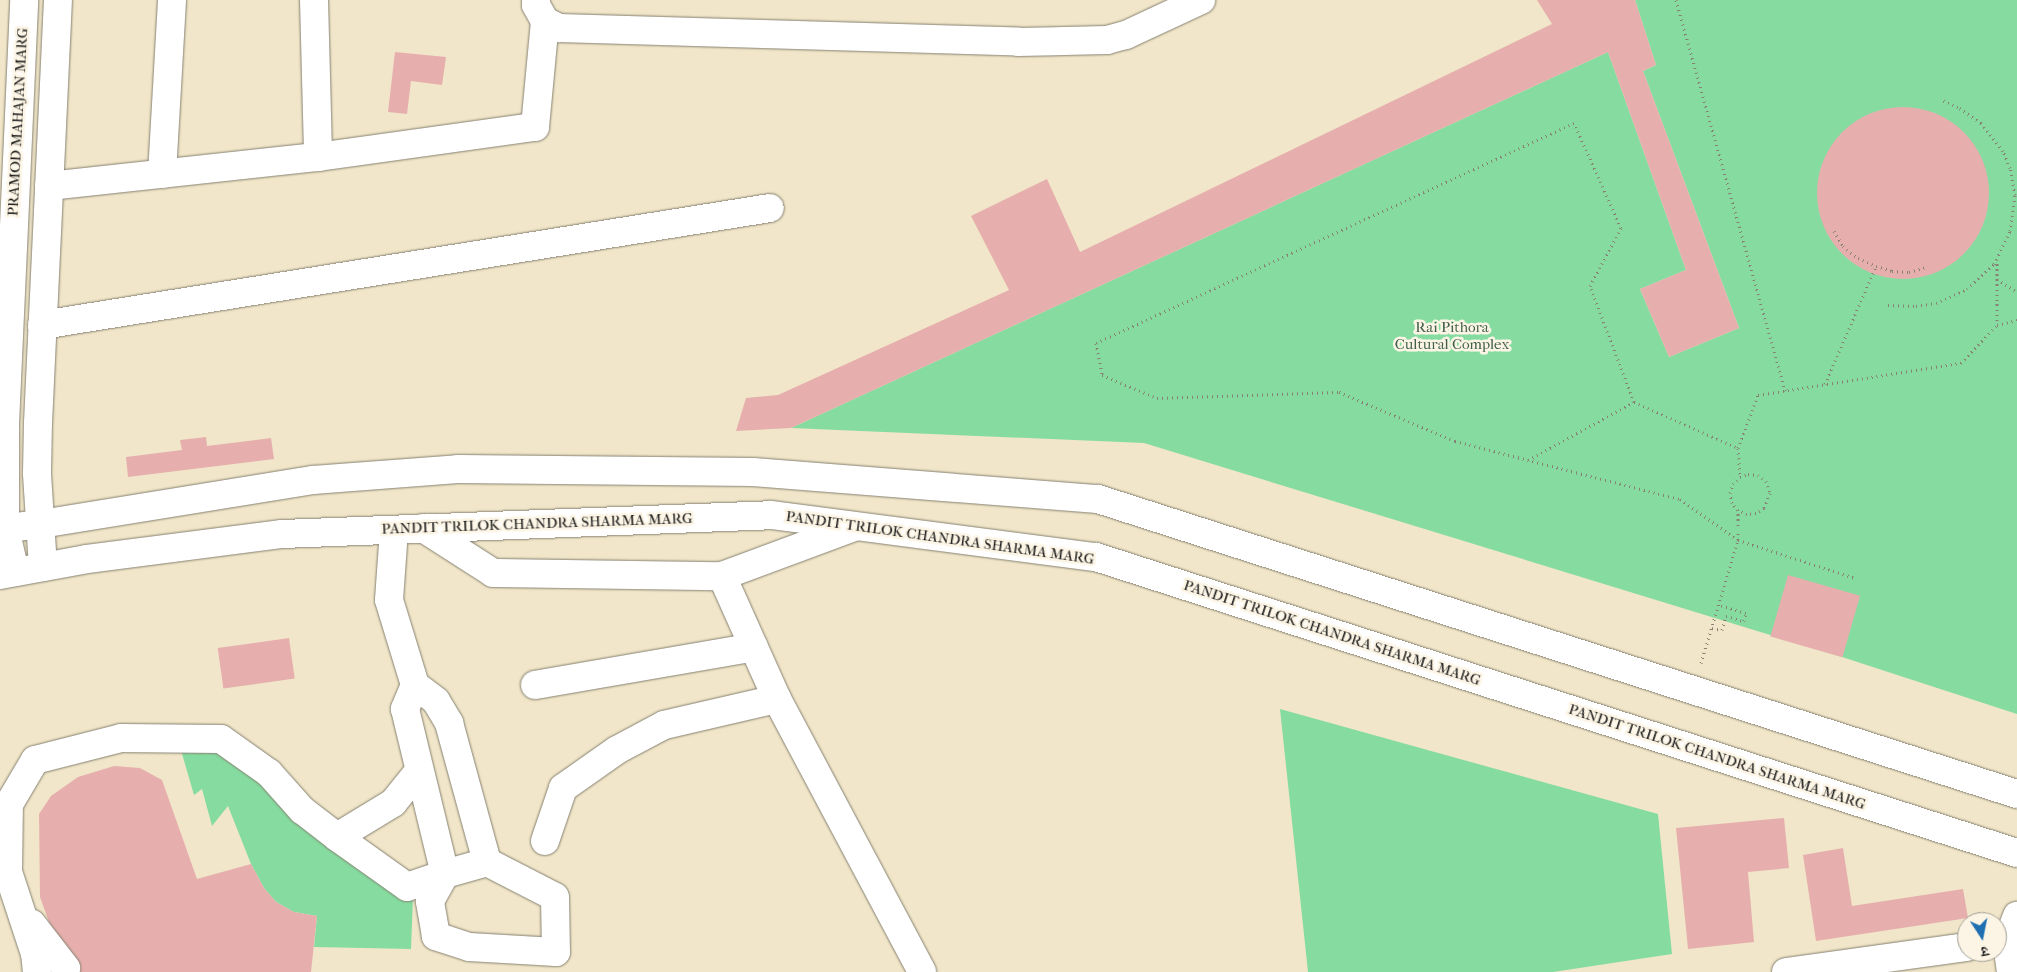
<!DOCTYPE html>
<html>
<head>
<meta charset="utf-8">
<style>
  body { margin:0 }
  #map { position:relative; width:2017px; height:972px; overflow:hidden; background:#f1e6c9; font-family:"IM FELL French Canon","Noto Serif Devanagari",serif }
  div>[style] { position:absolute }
  .green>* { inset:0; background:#86dca0 }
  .building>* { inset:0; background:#e6afad; transform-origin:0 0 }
  .round { border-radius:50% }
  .path>* { height:3px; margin-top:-1.5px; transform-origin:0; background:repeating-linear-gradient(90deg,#868172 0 1px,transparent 0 5px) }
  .roads { filter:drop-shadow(0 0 1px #868172) drop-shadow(0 0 1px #868172) }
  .minor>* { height:28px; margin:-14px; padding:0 14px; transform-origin:14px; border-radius:14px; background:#fff }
  .major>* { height:28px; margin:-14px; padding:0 14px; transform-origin:14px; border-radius:14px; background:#fff }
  span { translate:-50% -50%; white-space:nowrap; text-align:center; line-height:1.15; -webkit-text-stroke:5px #fcf5e5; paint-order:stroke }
  .street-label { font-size:15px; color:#1c1c1c }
  .park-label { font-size:15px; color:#415f4a }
  .north { position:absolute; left:1957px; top:912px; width:50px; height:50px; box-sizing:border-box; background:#fcf5e5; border:1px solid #a29e95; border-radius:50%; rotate:169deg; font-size:14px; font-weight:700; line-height:20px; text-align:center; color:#1c1c1c }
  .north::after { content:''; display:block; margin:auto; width:18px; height:22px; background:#1f6fb2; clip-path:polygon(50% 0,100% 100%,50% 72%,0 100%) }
</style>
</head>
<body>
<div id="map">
  <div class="green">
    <div style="clip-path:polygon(1635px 0,2017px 0,2017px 714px,1842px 657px,1144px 443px,791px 428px,1608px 52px,1686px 270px,1640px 289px,1669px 357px,1739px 328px,1643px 71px,1656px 65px)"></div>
    <div style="clip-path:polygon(1280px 709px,1658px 814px,1672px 954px,1553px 972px,1308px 972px)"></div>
    <div style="clip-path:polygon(203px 738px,413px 898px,411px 949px,314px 947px,317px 916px,294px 912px,276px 902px,264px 888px,251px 864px,228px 806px,212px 826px,202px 789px,194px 795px,178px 740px)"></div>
  </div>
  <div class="building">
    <div style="clip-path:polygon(1537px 0,1635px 0,1656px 65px,1643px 71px,1739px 328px,1669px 357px,1640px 289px,1686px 270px,1608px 52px,791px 428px,736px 431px,746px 398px,778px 395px,1009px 290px,971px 216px,1047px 179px,1080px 252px,1552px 24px)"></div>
    <div style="clip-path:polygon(395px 52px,446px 57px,442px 85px,411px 81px,407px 114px,388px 112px)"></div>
    <div class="round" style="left:1817px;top:107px;width:172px;height:172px"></div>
    <div style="clip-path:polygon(206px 437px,207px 446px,271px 438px,274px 459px,128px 477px,126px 457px,182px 450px,180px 440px)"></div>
    <div style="left:1788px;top:575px;width:75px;height:64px;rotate:16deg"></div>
    <div style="left:289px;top:638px;width:41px;height:72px;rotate:82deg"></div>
    <div style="clip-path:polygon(114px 766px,140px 768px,162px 780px,197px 879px,251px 864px,264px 888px,276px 902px,294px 912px,317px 916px,311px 972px,67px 972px,40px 897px,39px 814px,51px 796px,78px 777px)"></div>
    <div style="clip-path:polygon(1784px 818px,1789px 868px,1748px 872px,1754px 942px,1688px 949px,1676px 828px)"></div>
    <div style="clip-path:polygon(1843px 848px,1852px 906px,1963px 889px,1968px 918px,1816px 941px,1803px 855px)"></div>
  </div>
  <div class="path">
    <div style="left:1676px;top:0;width:406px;rotate:74.4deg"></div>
    <div style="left:1834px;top:231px;width:17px;rotate:59deg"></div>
    <div style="left:1843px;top:246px;width:19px;rotate:39deg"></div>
    <div style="left:1858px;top:258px;width:20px;rotate:24deg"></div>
    <div style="left:1876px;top:266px;width:17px;rotate:17deg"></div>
    <div style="left:1892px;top:271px;width:17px;rotate:3deg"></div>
    <div style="left:1909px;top:272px;width:18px;rotate:-16deg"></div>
    <div style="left:1997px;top:279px;width:24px;rotate:33deg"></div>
    <div style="left:1888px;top:305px;width:28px;rotate:2deg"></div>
    <div style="left:1916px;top:306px;width:20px;rotate:-9deg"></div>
    <div style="left:1936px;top:303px;width:34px;rotate:-24deg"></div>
    <div style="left:1967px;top:289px;width:37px;rotate:-43deg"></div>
    <div style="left:1994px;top:264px;width:37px;rotate:-64deg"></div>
    <div style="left:2010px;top:231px;width:36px;rotate:-82deg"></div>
    <div style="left:2015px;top:195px;width:27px;rotate:-100deg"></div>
    <div style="left:2010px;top:168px;width:18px;rotate:-112deg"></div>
    <div style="left:2003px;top:151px;width:36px;rotate:-128deg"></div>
    <div style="left:1981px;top:123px;width:28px;rotate:-145deg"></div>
    <div style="left:1958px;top:107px;width:17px;rotate:-156deg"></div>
    <div style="left:1997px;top:325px;width:21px;rotate:-14deg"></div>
    <div style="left:1825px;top:384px;width:129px;rotate:-66.6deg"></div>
    <div style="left:1634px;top:402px;width:114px;rotate:23.9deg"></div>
    <div style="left:1738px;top:448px;width:29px;rotate:86deg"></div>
    <div style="left:1738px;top:448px;width:57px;rotate:-69.3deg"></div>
    <div style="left:1758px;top:395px;width:206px;rotate:-9deg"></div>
    <div style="left:1961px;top:363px;width:52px;rotate:-46.5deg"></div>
    <div style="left:1997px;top:325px;width:65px;rotate:-90deg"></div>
    <div style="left:1528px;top:460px;width:121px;rotate:-28.7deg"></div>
    <div style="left:1634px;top:402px;width:124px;rotate:-110.8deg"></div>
    <div style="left:1590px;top:286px;width:66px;rotate:-61.9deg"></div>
    <div style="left:1621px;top:228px;width:115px;rotate:-114.1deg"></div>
    <div style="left:1574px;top:123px;width:526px;rotate:155.29deg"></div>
    <div style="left:1096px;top:343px;width:33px;rotate:79deg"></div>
    <div style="left:1102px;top:375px;width:60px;rotate:22.7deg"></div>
    <div style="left:1157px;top:398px;width:182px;rotate:-1.9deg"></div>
    <div style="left:1339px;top:392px;width:126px;rotate:22.9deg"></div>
    <div style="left:1455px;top:441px;width:232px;rotate:14.5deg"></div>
    <div style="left:1680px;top:499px;width:71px;rotate:35.3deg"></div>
    <div style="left:1738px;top:540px;width:123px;rotate:18deg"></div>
    <div style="left:1712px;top:628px;width:10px;rotate:11deg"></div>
    <div style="left:1722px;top:630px;width:15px;rotate:-74deg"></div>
    <div style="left:1726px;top:616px;width:19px;rotate:16deg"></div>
    <div style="left:1744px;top:621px;width:8px;rotate:-76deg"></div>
    <div style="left:1746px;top:613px;width:28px;rotate:-163deg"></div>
    <div style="left:1701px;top:663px;width:128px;rotate:-73.3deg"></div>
    <div style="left:1738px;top:540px;width:30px;rotate:-90deg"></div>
    <div style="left:1738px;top:510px;width:9px;rotate:-131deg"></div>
    <div style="left:1732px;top:503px;width:10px;rotate:-101deg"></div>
    <div style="left:1730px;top:493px;width:9px;rotate:-72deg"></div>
    <div style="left:1733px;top:484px;width:10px;rotate:-45deg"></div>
    <div style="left:1740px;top:477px;width:9px;rotate:-21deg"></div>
    <div style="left:1748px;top:474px;width:10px;rotate:6deg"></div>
    <div style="left:1758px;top:475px;width:10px;rotate:37deg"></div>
    <div style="left:1766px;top:481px;width:13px;rotate:72deg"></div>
    <div style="left:1770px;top:493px;width:16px;rotate:112deg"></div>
    <div style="left:1764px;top:508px;width:9px;rotate:148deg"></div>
    <div style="left:1756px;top:513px;width:9px;rotate:174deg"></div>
    <div style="left:1747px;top:514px;width:10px;rotate:-156deg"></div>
  </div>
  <div class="roads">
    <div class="minor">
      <div style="left:314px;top:0;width:157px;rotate:88.5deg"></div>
      <div style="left:536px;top:0;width:5px;rotate:90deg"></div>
      <div style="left:536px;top:5px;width:18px;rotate:61deg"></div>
      <div style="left:545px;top:21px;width:16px;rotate:27deg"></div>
      <div style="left:559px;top:28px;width:459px;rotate:1.7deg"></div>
      <div style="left:1018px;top:42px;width:89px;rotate:-1.3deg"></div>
      <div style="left:1107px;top:40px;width:20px;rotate:-15deg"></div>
      <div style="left:1126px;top:35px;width:83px;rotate:-25deg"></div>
      <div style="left:162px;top:174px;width:174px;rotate:-86.7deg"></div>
      <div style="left:49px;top:186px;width:271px;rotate:-6.2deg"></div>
      <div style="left:318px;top:157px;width:219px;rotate:-7.9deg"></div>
      <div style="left:535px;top:127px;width:106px;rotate:-84.6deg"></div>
      <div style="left:42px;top:325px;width:737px;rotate:-9.13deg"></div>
      <div style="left:394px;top:530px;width:70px;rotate:94.1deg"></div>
      <div style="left:389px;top:600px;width:89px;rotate:73deg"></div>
      <div style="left:415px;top:685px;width:26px;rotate:37deg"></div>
      <div style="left:436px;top:701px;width:26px;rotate:59deg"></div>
      <div style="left:449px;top:723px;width:144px;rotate:74.7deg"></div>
      <div style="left:43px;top:567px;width:94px;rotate:-93.7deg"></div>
      <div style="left:37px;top:473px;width:50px;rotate:-88.9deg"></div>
      <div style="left:38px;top:423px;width:423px;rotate:-87.3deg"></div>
      <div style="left:15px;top:572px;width:45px;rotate:-102.8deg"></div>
      <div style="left:5px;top:528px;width:104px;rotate:-90deg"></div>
      <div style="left:5px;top:424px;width:424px;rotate:-87.4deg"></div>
      <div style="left:722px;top:576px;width:135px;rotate:65.9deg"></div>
      <div style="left:777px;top:699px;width:309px;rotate:62deg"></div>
      <div style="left:415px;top:685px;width:26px;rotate:113deg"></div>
      <div style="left:405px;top:709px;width:170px;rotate:76.4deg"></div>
      <div style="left:445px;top:874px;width:44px;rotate:-15.9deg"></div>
      <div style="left:487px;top:862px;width:76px;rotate:27.2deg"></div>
      <div style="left:555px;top:897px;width:55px;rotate:89deg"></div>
      <div style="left:556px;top:952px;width:87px;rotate:-176.7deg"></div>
      <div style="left:469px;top:947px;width:35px;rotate:-162deg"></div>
      <div style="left:436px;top:936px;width:36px;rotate:-100deg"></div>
      <div style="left:430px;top:901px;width:31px;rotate:-61deg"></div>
      <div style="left:535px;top:685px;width:222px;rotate:-9.8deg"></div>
      <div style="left:337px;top:837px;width:66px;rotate:-31.3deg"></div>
      <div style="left:393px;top:803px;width:41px;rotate:-50.9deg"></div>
      <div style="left:545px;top:841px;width:56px;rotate:-71.2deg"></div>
      <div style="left:563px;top:788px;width:66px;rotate:-35.1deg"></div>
      <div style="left:617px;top:750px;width:53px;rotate:-28deg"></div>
      <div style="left:664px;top:725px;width:116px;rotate:-13deg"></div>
      <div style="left:32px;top:924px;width:56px;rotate:52.3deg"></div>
      <div style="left:37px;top:972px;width:18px;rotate:-96deg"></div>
      <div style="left:35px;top:954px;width:86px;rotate:-108.2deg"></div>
      <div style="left:8px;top:872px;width:68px;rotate:-89.2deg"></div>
      <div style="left:9px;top:804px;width:51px;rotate:-59.4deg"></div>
      <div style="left:35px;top:760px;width:89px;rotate:-14.3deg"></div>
      <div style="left:121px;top:738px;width:100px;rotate:0.6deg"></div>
      <div style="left:221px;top:739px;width:59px;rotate:35.3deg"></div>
      <div style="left:269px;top:773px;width:50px;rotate:48.3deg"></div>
      <div style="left:302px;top:810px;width:44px;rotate:37.6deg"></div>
      <div style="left:337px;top:837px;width:86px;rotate:35.5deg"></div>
      <div style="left:407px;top:887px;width:40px;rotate:-18.9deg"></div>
      <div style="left:1786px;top:972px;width:183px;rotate:-7.9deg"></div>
      <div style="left:2011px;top:972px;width:30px;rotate:-98deg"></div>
      <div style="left:2007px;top:942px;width:28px;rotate:-69deg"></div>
    </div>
    <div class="major">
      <div style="left:423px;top:528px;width:83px;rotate:32.7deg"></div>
      <div style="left:493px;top:573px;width:229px;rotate:0.8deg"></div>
      <div style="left:722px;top:576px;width:138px;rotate:-20.4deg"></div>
      <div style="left:0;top:529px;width:41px;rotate:-7deg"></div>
      <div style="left:41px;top:524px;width:276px;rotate:-9.2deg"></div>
      <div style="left:313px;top:480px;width:145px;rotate:-4.3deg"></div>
      <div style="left:458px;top:469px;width:295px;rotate:0.6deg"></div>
      <div style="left:753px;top:472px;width:346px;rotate:4.5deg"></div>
      <div style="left:1098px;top:499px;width:965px;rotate:17.8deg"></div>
      <div style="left:0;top:575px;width:88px;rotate:-10.4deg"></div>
      <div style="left:87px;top:559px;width:197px;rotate:-7.3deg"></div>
      <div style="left:282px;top:534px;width:489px;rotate:-2.2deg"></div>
      <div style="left:771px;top:515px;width:328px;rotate:7.4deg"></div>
      <div style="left:1096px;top:557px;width:967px;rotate:17.82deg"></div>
    </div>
  </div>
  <div class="street-label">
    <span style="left:18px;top:122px;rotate:-87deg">PRAMOD MAHAJAN MARG</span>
    <span style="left:537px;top:524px;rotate:-2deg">PANDIT TRILOK CHANDRA SHARMA MARG</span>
    <span style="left:940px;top:538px;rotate:8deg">PANDIT TRILOK CHANDRA SHARMA MARG</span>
    <span style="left:1332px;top:633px;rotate:18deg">PANDIT TRILOK CHANDRA SHARMA MARG</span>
    <span style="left:1717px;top:757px;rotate:18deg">PANDIT TRILOK CHANDRA SHARMA MARG</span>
  </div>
  <div class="park-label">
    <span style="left:1452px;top:336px">Rai Pithora<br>Cultural Complex</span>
  </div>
  <div class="north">उ</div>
</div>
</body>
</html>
